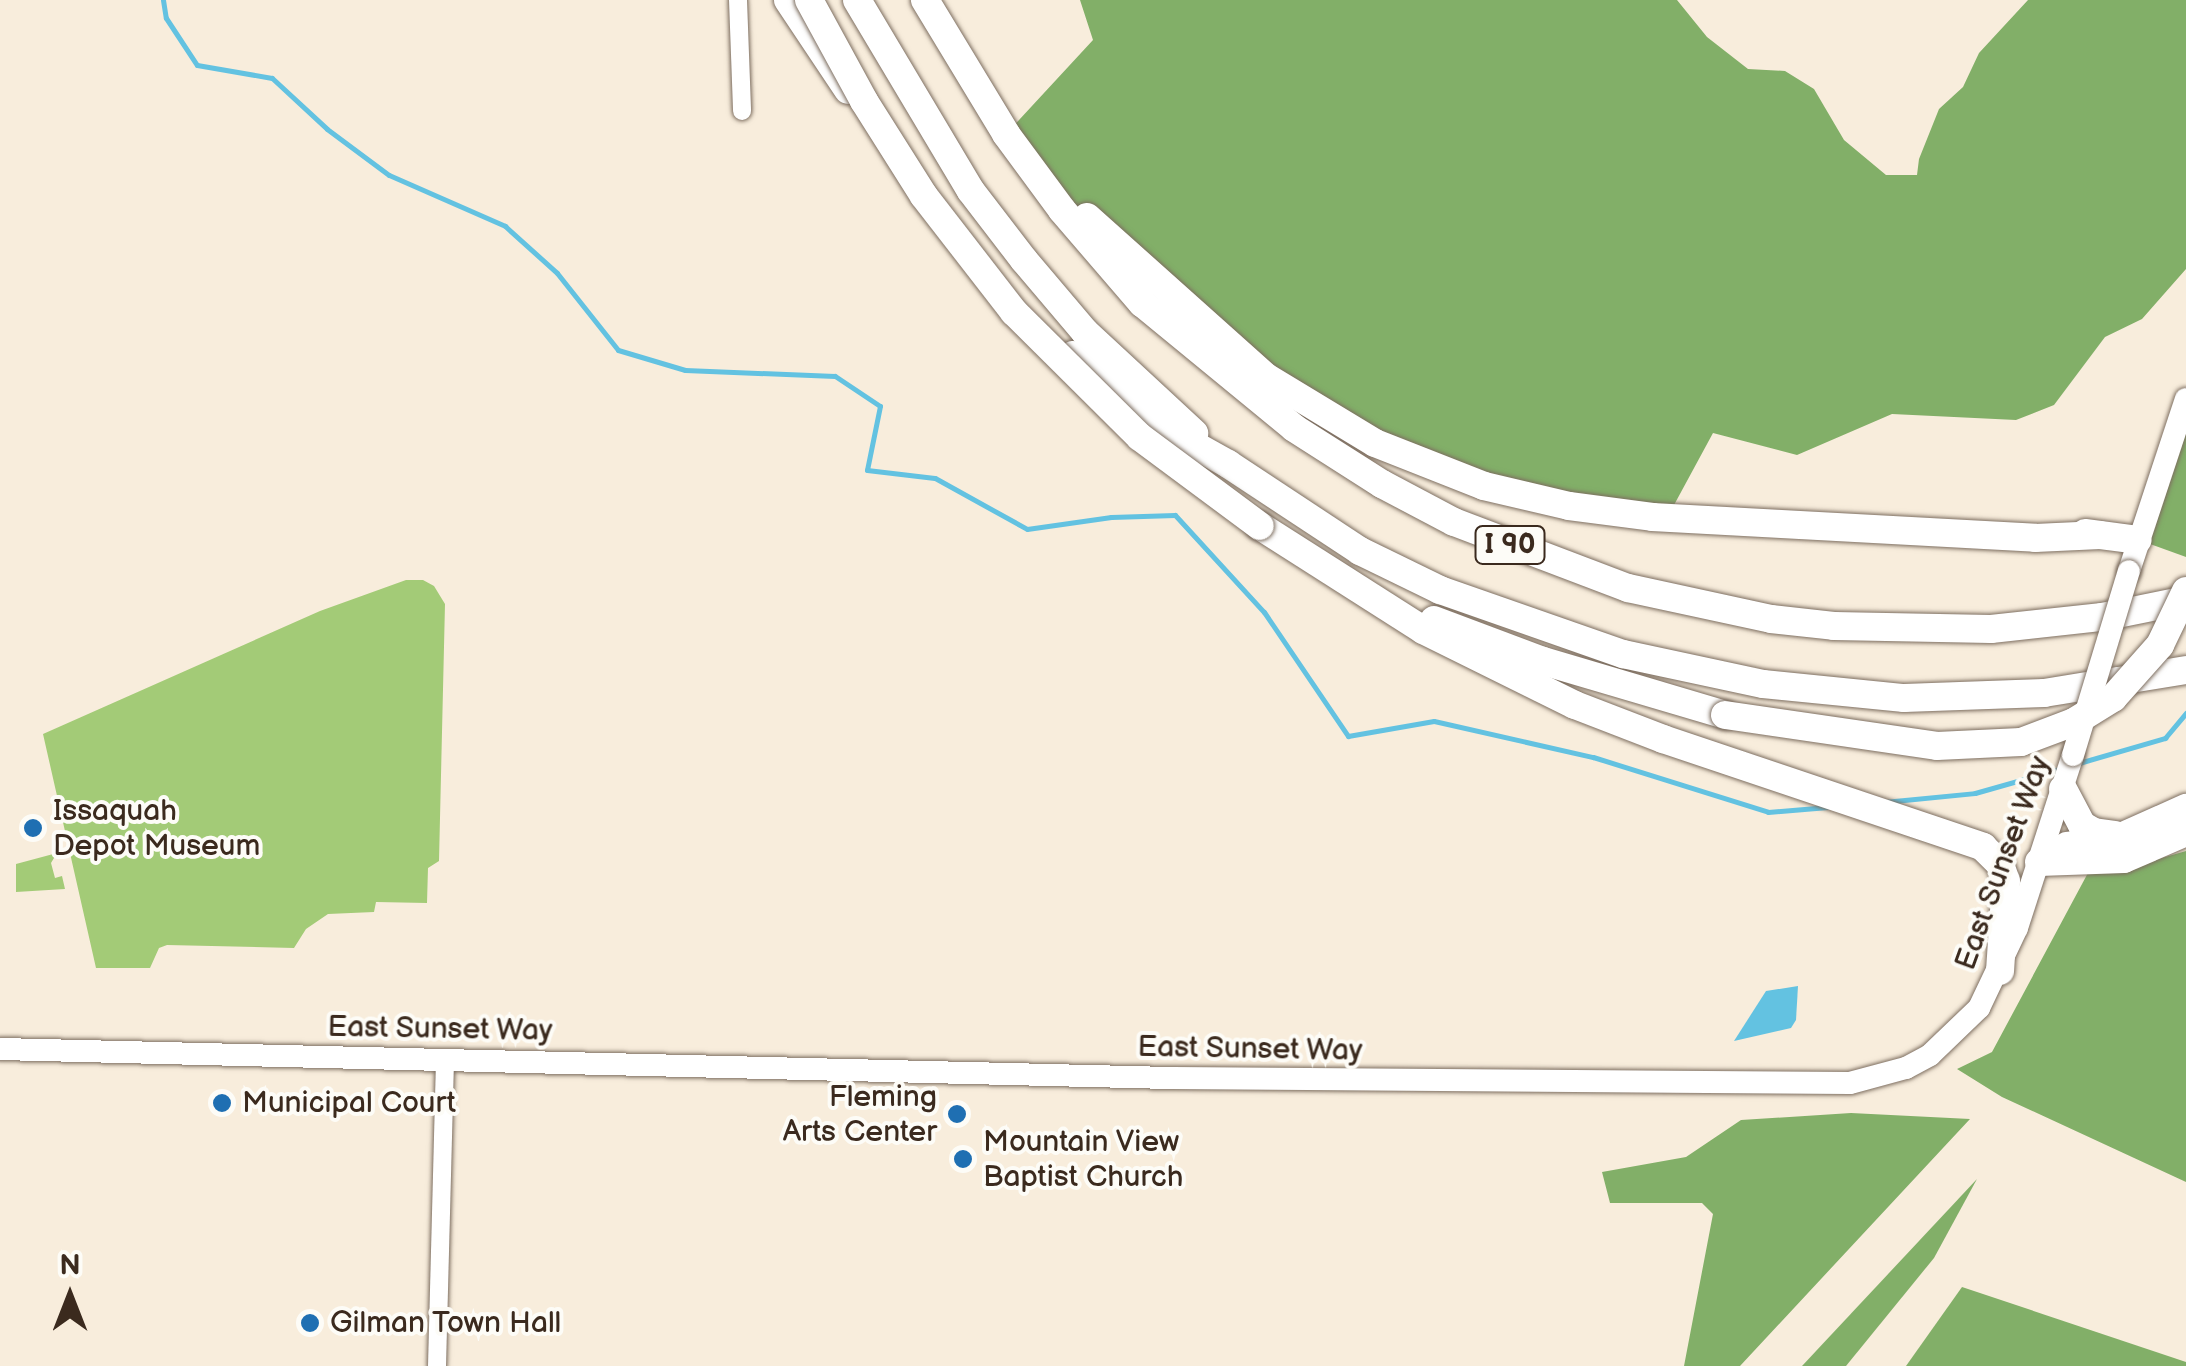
<!DOCTYPE html>
<html>
<head>
<meta charset="utf-8">
<style>
  body { margin:0 }
  #map { position:relative; width:2186px; height:1366px; overflow:hidden; background:#f8eddc; font-family:"Balsamiq Sans",sans-serif }
  div>[style] { position:absolute }
  .green>* { inset:0; background:#a3cb77 }
  .forest>* { inset:0; background:#82af68 }
  .water>* { inset:0; background:#63c2e1 }
  .stream>* { height:5px; margin:-2.5px; padding:0 2.5px; transform-origin:2.5px; border-radius:2.5px; background:#63c2e1 }
  .roads { filter:drop-shadow(0 0 2px #7d6e60) drop-shadow(0 0 2px #7d6e60) }
  .minor>* { height:18px; margin:-9px; padding:0 9px; transform-origin:9px; border-radius:9px; background:#fff }
  .major>* { height:22px; margin:-11px; padding:0 11px; transform-origin:11px; border-radius:11px; background:#fff }
  .highway>* { height:28px; margin:-14px; padding:0 14px; transform-origin:14px; border-radius:14px; background:#fff }
  .bridges { filter:drop-shadow(0 0 2px #7d6e60) drop-shadow(0 0 2px #7d6e60) }
  .major-bridge>* { height:22px; margin:-11px; padding:0 11px; transform-origin:11px; border-radius:11px; background:#fff }
  .highway-bridge>* { height:28px; margin:-14px; padding:0 14px; transform-origin:14px; border-radius:14px; background:#fff }
  .dots>* { width:28px; height:28px; translate:-50% -50%; box-sizing:border-box; border:5px solid #fdfcf7; border-radius:50% }
  span { translate:-50% -50%; white-space:nowrap; text-align:center; line-height:1.15; -webkit-text-stroke:8px #fdfcf7; paint-order:stroke }
  .shield-label span { padding:2px 8px; background:#fdfcf7; border:2px solid; border-radius:8px; -webkit-text-stroke-width:0 }
  .shield-label { font-size:28px; color:#3b2a1e; font-weight:700 }
  .poi-label { font-size:30px; color:#3b2a1e }
  .left { translate:0 -50%; text-align:left }
  .right { translate:-100% -50%; text-align:right }
  .street-label { font-size:30px; color:#3b2a1e }
  .north { position:absolute; left:20px; top:1246px; width:100px; height:100px; -webkit-text-stroke:8px #fdfcf7; paint-order:stroke; rotate:0deg; font-size:28px; font-weight:700; line-height:40px; text-align:center; color:#3b2a1e }
  .north::after { content:''; display:block; margin:auto; width:35px; height:45px; background:#3b2a1e; clip-path:polygon(50% 0,100% 100%,50% 72%,0 100%) }
</style>
</head>
<body>
<div id="map">
  <div class="green">
    <div style="clip-path:polygon(406px 580px,423px 580px,434px 586px,445px 604px,439px 861px,428px 868px,427px 903px,376px 902px,374px 912px,328px 914px,306px 929px,294px 948px,167px 945px,159px 948px,150px 968px,96px 968px,43px 734px,320px 611px)"></div>
    <div style="clip-path:polygon(57px 853px,51px 863px,55px 878px,62px 876px,65px 889px,16px 892px,16px 864px)"></div>
  </div>
  <div class="forest">
    <div style="clip-path:polygon(1080px 0,1677px 0,1707px 37px,1748px 69px,1785px 71px,1814px 89px,1844px 140px,1886px 175px,1917px 175px,1919px 159px,1939px 109px,1963px 87px,1979px 53px,2028px 0,2186px 0,2186px 269px,2142px 319px,2105px 337px,2054px 405px,2016px 420px,1892px 414px,1797px 455px,1713px 433px,1674px 505px,1600px 499px,1493px 477px,1402px 445px,1321px 404px,1094px 224px,1006px 134px,1093px 40px)"></div>
    <div style="clip-path:polygon(2186px 399px,2186px 557px,2139px 540px)"></div>
    <div style="clip-path:polygon(2186px 851px,2186px 1182px,2002px 1097px,1957px 1069px,1992px 1052px,2089px 871px,2130px 867px)"></div>
    <div style="clip-path:polygon(1851px 1113px,1970px 1119px,1740px 1366px,1684px 1366px,1713px 1214px,1702px 1203px,1610px 1203px,1602px 1172px,1686px 1157px,1741px 1120px)"></div>
    <div style="clip-path:polygon(1977px 1179px,1934px 1258px,1846px 1366px,1802px 1366px)"></div>
    <div style="clip-path:polygon(1962px 1287px,2186px 1362px,2186px 1366px,1906px 1366px)"></div>
  </div>
  <div class="water">
    <div style="clip-path:polygon(1798px 986px,1796px 1020px,1791px 1028px,1734px 1041px,1766px 991px)"></div>
  </div>
  <div class="stream">
    <div style="left:163px;top:0;width:18px;rotate:81deg"></div>
    <div style="left:166px;top:18px;width:56px;rotate:56.6deg"></div>
    <div style="left:197px;top:65px;width:76px;rotate:9.8deg"></div>
    <div style="left:272px;top:78px;width:75px;rotate:42.8deg"></div>
    <div style="left:327px;top:129px;width:77px;rotate:36.6deg"></div>
    <div style="left:389px;top:175px;width:127px;rotate:23.7deg"></div>
    <div style="left:505px;top:226px;width:70px;rotate:42.1deg"></div>
    <div style="left:557px;top:273px;width:98px;rotate:51.6deg"></div>
    <div style="left:618px;top:350px;width:70px;rotate:16.6deg"></div>
    <div style="left:685px;top:370px;width:150px;rotate:2.3deg"></div>
    <div style="left:835px;top:376px;width:54px;rotate:33.7deg"></div>
    <div style="left:880px;top:406px;width:65px;rotate:101.5deg"></div>
    <div style="left:867px;top:470px;width:68px;rotate:6.7deg"></div>
    <div style="left:935px;top:478px;width:105px;rotate:29deg"></div>
    <div style="left:1027px;top:529px;width:85px;rotate:-8.1deg"></div>
    <div style="left:1111px;top:517px;width:64px;rotate:-1.8deg"></div>
    <div style="left:1175px;top:515px;width:132px;rotate:47.5deg"></div>
    <div style="left:1264px;top:612px;width:150px;rotate:55.9deg"></div>
    <div style="left:1348px;top:736px;width:87px;rotate:-9.9deg"></div>
    <div style="left:1434px;top:721px;width:163px;rotate:12.8deg"></div>
    <div style="left:1593px;top:757px;width:183px;rotate:17.4deg"></div>
    <div style="left:1768px;top:812px;width:60px;rotate:-4.8deg"></div>
    <div style="left:2079px;top:763px;width:90px;rotate:-16.2deg"></div>
    <div style="left:2165px;top:738px;width:33px;rotate:-50deg"></div>
    <div style="left:1884px;top:802px;width:91px;rotate:-5.6deg"></div>
    <div style="left:1975px;top:793px;width:87px;rotate:-15.9deg"></div>
  </div>
  <div class="roads">
    <div class="minor">
      <div style="left:738px;top:0;width:111px;rotate:87.9deg"></div>
      <div style="left:437px;top:1366px;width:306px;rotate:-88.5deg"></div>
    </div>
    <div class="major">
      <div style="left:2129px;top:571px;width:181px;rotate:-71.7deg"></div>
      <div style="left:0;top:1049px;width:1173px;rotate:1.42deg"></div>
      <div style="left:1173px;top:1078px;width:677px;rotate:0.42deg"></div>
      <div style="left:1850px;top:1083px;width:58px;rotate:-15deg"></div>
      <div style="left:1906px;top:1068px;width:27px;rotate:-28deg"></div>
      <div style="left:1930px;top:1055px;width:68px;rotate:-43.8deg"></div>
      <div style="left:1979px;top:1008px;width:89px;rotate:-64.6deg"></div>
      <div style="left:2017px;top:928px;width:182px;rotate:-72.1deg"></div>
    </div>
    <div class="highway">
      <div style="left:788px;top:0;width:108px;rotate:56.3deg"></div>
      <div style="left:857px;top:0;width:222px;rotate:59.2deg"></div>
      <div style="left:971px;top:191px;width:87px;rotate:52.5deg"></div>
      <div style="left:1024px;top:260px;width:94px;rotate:49.7deg"></div>
      <div style="left:1085px;top:332px;width:149px;rotate:42.8deg"></div>
      <div style="left:925px;top:0;width:157px;rotate:58.8deg"></div>
      <div style="left:1006px;top:134px;width:94px;rotate:53.6deg"></div>
      <div style="left:1062px;top:210px;width:123px;rotate:49.3deg"></div>
      <div style="left:1142px;top:303px;width:197px;rotate:39.4deg"></div>
      <div style="left:1294px;top:428px;width:104px;rotate:32.5deg"></div>
      <div style="left:1382px;top:484px;width:81px;rotate:27.8deg"></div>
      <div style="left:1454px;top:522px;width:186px;rotate:20.8deg"></div>
      <div style="left:1628px;top:588px;width:146px;rotate:12.2deg"></div>
      <div style="left:1771px;top:619px;width:63px;rotate:6.3deg"></div>
      <div style="left:1834px;top:626px;width:157px;rotate:1.1deg"></div>
      <div style="left:1991px;top:629px;width:112px;rotate:-6.2deg"></div>
      <div style="left:2102px;top:617px;width:86px;rotate:-11.4deg"></div>
      <div style="left:1087px;top:217px;width:240px;rotate:41.8deg"></div>
      <div style="left:1266px;top:377px;width:127px;rotate:31.2deg"></div>
      <div style="left:1375px;top:443px;width:117px;rotate:21.5deg"></div>
      <div style="left:1484px;top:486px;width:87px;rotate:13.2deg"></div>
      <div style="left:1569px;top:506px;width:84px;rotate:7.5deg"></div>
      <div style="left:1652px;top:517px;width:384px;rotate:3.1deg"></div>
      <div style="left:2035px;top:538px;width:65px;rotate:-2.6deg"></div>
      <div style="left:1073px;top:355px;width:104px;rotate:39.9deg"></div>
      <div style="left:1153px;top:422px;width:86px;rotate:29.2deg"></div>
      <div style="left:1228px;top:464px;width:158px;rotate:33.4deg"></div>
      <div style="left:1360px;top:551px;width:89px;rotate:26deg"></div>
      <div style="left:1440px;top:590px;width:194px;rotate:19.3deg"></div>
      <div style="left:1623px;top:654px;width:143px;rotate:12.1deg"></div>
      <div style="left:1763px;top:684px;width:142px;rotate:5.7deg"></div>
      <div style="left:1904px;top:698px;width:140px;rotate:-2deg"></div>
      <div style="left:2044px;top:693px;width:144px;rotate:-9.2deg"></div>
      <div style="left:1260px;top:526px;width:193px;rotate:32.5deg"></div>
      <div style="left:1423px;top:630px;width:169px;rotate:26.3deg"></div>
      <div style="left:1575px;top:705px;width:94px;rotate:21.1deg"></div>
      <div style="left:1663px;top:739px;width:338px;rotate:18.6deg"></div>
      <div style="left:1983px;top:847px;width:24px;rotate:45deg"></div>
      <div style="left:2000px;top:864px;width:18px;rotate:71deg"></div>
      <div style="left:2006px;top:881px;width:90px;rotate:93.8deg"></div>
      <div style="left:2085px;top:533px;width:53px;rotate:7.5deg"></div>
      <div style="left:1434px;top:620px;width:116px;rotate:20.6deg"></div>
      <div style="left:1543px;top:661px;width:190px;rotate:16.5deg"></div>
      <div style="left:2063px;top:789px;width:41px;rotate:62.2deg"></div>
      <div style="left:2082px;top:825px;width:14px;rotate:30deg"></div>
      <div style="left:2094px;top:832px;width:22px;rotate:8deg"></div>
      <div style="left:2067px;top:846px;width:47px;rotate:-7.3deg"></div>
      <div style="left:2114px;top:840px;width:79px;rotate:-24deg"></div>
      <div style="left:2039px;top:862px;width:85px;rotate:-2deg"></div>
      <div style="left:2124px;top:859px;width:68px;rotate:-23.5deg"></div>
    </div>
  </div>
  <div class="bridges">
    <div class="major-bridge">
      <div style="left:2073px;top:755px;width:192px;rotate:-73.1deg"></div>
    </div>
    <div class="highway-bridge">
      <div style="left:809px;top:0;width:115px;rotate:61.4deg"></div>
      <div style="left:864px;top:101px;width:112px;rotate:57.7deg"></div>
      <div style="left:924px;top:196px;width:147px;rotate:52.2deg"></div>
      <div style="left:1014px;top:312px;width:177px;rotate:44.8deg"></div>
      <div style="left:1140px;top:437px;width:149px;rotate:36.6deg"></div>
      <div style="left:1725px;top:715px;width:214px;rotate:8.3deg"></div>
      <div style="left:1937px;top:746px;width:84px;rotate:-2.7deg"></div>
      <div style="left:2021px;top:742px;width:57px;rotate:-20.7deg"></div>
      <div style="left:2074px;top:722px;width:46px;rotate:-31.6deg"></div>
      <div style="left:2113px;top:698px;width:71px;rotate:-48.4deg"></div>
      <div style="left:2160px;top:645px;width:60px;rotate:-64.3deg"></div>
    </div>
  </div>
  <div class="dots">
    <div style="left:33px;top:828px;background:#1f6fb2"></div>
    <div style="left:222px;top:1103px;background:#1f6fb2"></div>
    <div style="left:957px;top:1114px;background:#1f6fb2"></div>
    <div style="left:963px;top:1159px;background:#1f6fb2"></div>
    <div style="left:310px;top:1323px;background:#1f6fb2"></div>
  </div>
  <div class="shield-label">
    <span style="left:1510px;top:545px">I 90</span>
  </div>
  <div class="poi-label">
    <span class="left" style="left:53px;top:828px">Issaquah<br>Depot Museum</span>
    <span class="right" style="left:937px;top:1114px">Fleming<br>Arts Center</span>
    <span class="left" style="left:242px;top:1103px">Municipal Court</span>
    <span class="left" style="left:983px;top:1159px">Mountain View<br>Baptist Church</span>
    <span class="left" style="left:330px;top:1323px">Gilman Town Hall</span>
  </div>
  <div class="street-label">
    <span style="left:2003px;top:863px;rotate:-70deg">East Sunset Way</span>
    <span style="left:440px;top:1029px;rotate:1deg">East Sunset Way</span>
    <span style="left:1250px;top:1049px;rotate:1deg">East Sunset Way</span>
  </div>
  <div class="north">N</div>
</div>
</body>
</html>
